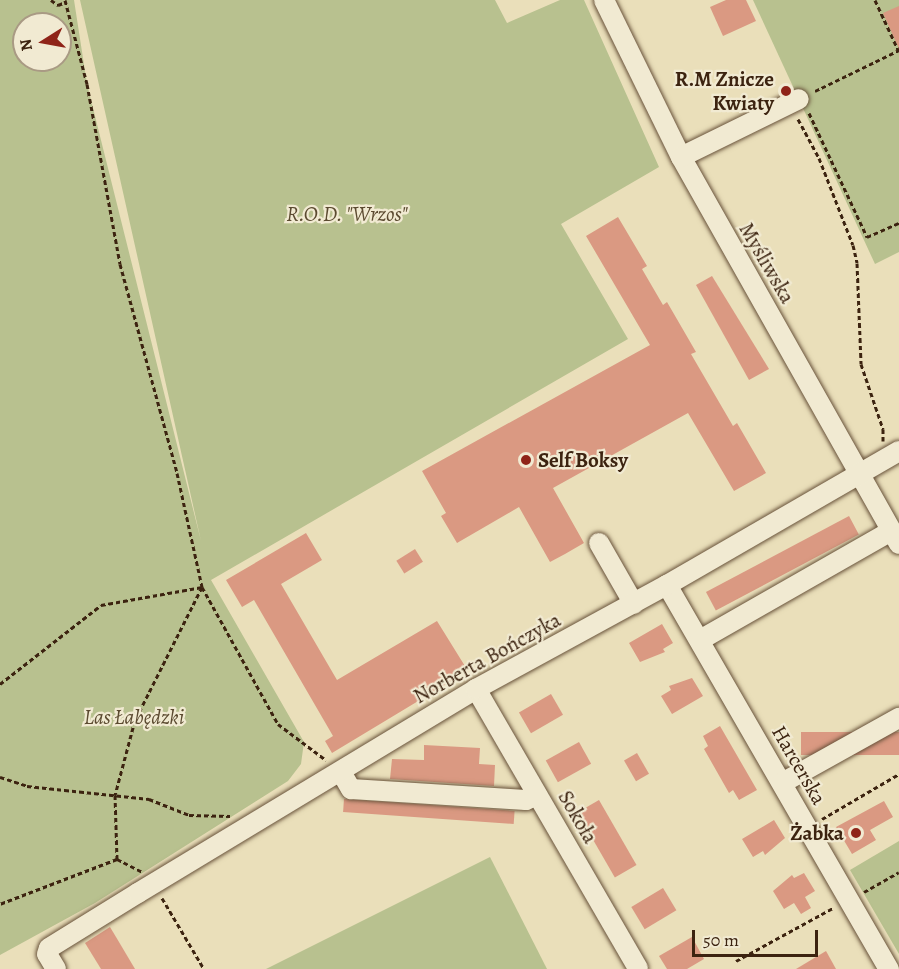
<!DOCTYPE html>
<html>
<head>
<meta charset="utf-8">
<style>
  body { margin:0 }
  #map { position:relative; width:899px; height:969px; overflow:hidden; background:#eadfba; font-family:Alegreya,serif }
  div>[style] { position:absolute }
  .green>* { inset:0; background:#b8c18f }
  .building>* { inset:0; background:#da9982; transform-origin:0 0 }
  .path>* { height:3px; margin-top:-1.5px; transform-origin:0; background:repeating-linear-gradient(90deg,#3c2310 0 4.5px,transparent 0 7.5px) }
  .roads { filter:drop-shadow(0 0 2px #68523a) drop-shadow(0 0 2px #68523a) }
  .minor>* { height:20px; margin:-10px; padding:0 10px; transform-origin:10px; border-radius:10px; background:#f1ead2 }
  .dots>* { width:16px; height:16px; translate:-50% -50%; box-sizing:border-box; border:3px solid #f1ead2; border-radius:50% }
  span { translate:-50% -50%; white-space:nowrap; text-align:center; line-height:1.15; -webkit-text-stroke:4.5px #f1ead2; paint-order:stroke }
  .poi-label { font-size:21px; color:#3c2310; font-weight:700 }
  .right { translate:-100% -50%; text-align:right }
  .left { translate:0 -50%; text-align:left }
  .park-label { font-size:21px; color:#5b4a30; font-style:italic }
  .street-label { font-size:21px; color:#3c2310 }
  .north { position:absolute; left:12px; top:12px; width:60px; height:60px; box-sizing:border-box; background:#f1ead2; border:2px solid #a99a84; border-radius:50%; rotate:259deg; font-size:16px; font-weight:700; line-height:24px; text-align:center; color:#3c2310 }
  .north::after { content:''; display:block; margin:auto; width:21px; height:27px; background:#8f2418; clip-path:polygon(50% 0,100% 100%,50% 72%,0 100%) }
  .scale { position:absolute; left:692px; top:930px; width:126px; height:27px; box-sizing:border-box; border:3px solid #3c2310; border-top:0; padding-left:8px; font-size:18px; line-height:21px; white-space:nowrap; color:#3c2310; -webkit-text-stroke:4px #f1ead2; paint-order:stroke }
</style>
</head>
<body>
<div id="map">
  <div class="green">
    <div style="clip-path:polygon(evenodd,0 0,74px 0,87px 84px,201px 541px,80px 0,495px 0,507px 23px,560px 0,584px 0,659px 167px,561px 224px,628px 339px,211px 580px,304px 742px,301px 764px,288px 781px,95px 903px,0 955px,0 0,24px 24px,60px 24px,60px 60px,24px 60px,24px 24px)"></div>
    <div style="clip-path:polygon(753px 0,899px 0,899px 252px,875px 264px)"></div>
    <div style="clip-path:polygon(899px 841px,899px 954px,850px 870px)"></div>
    <div style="clip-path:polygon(490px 857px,547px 969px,266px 969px)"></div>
  </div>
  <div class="building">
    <div style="clip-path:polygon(726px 0,746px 0,756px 21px,723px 36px,710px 7px)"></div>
    <div style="clip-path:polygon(899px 6px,899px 49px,883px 13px)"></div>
    <div style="clip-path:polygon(618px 217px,647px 266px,642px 269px,663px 305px,667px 302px,696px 352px,691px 354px,733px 426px,737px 423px,766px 473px,734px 491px,688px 413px,553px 488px,584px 543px,565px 554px,550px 562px,519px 507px,457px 543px,441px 516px,446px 513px,422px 471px,650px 345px,586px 236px)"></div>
    <div style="clip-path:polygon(712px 276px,769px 369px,749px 380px,696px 285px)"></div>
    <div style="left:849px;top:516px;width:21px;height:162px;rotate:62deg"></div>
    <div style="clip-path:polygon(306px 533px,322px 560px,281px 584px,337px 680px,437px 621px,468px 671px,332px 753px,325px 741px,333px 736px,254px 600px,242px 607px,226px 580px)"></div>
    <div style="left:415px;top:549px;width:15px;height:22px;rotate:58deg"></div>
    <div style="clip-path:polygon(662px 624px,673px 643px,663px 649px,665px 652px,640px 662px,629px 643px)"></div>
    <div style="clip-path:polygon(692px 678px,703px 696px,672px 714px,661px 696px,671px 690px,669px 686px)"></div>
    <div style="left:551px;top:694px;width:24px;height:37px;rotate:60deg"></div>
    <div style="clip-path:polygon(720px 726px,757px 790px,739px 800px,733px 790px,729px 793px,704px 749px,708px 746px,703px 736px)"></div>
    <div style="left:899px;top:732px;width:23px;height:98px;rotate:90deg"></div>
    <div style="left:579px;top:742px;width:25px;height:38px;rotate:61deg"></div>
    <div style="clip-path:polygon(424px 745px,480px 748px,479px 764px,495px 765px,494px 786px,390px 779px,392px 759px,424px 760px)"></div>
    <div style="left:637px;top:753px;width:24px;height:15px;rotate:60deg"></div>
    <div style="left:344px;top:799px;width:171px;height:13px;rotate:4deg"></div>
    <div style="left:599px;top:800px;width:75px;height:25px;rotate:60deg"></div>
    <div style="clip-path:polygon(884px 801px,893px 817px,870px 830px,876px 840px,852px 854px,836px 827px)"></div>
    <div style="clip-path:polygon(774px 820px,785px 838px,765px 855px,763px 851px,753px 857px,742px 839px)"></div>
    <div style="clip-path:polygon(804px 873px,815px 891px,805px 897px,811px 908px,801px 914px,794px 903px,784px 909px,773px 891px,792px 875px,794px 878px)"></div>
    <div style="left:663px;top:888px;width:26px;height:37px;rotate:59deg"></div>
    <div style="clip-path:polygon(110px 927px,116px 937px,135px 969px,101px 969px,85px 943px)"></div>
    <div style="clip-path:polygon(692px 937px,704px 959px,687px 969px,667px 969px,659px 956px)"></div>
    <div style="clip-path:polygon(826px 951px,836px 969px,796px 969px)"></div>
  </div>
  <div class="path">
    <div style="left:51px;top:0;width:9px;rotate:36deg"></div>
    <div style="left:58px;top:5px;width:9px;rotate:-21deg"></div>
    <div style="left:65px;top:0;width:87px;rotate:75.3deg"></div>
    <div style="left:87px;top:84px;width:183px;rotate:79.6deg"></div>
    <div style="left:120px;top:264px;width:217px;rotate:74.7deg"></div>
    <div style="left:177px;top:473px;width:117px;rotate:77.6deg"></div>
    <div style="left:202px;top:587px;width:157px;rotate:61deg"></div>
    <div style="left:278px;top:724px;width:60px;rotate:36.9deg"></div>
    <div style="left:875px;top:0;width:57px;rotate:65.2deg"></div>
    <div style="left:815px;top:91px;width:93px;rotate:-26deg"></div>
    <div style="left:809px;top:113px;width:137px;rotate:64.9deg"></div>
    <div style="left:867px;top:237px;width:35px;rotate:-24deg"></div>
    <div style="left:798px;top:119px;width:44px;rotate:61.7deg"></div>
    <div style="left:819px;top:158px;width:93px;rotate:68.7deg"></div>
    <div style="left:853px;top:245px;width:18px;rotate:77deg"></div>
    <div style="left:857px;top:263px;width:101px;rotate:87.7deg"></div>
    <div style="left:861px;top:364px;width:69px;rotate:71.3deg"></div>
    <div style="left:883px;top:429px;width:12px;rotate:90deg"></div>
    <div style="left:0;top:684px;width:128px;rotate:-38deg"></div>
    <div style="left:101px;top:605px;width:103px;rotate:-10.1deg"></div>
    <div style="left:202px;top:587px;width:149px;rotate:116.7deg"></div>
    <div style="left:135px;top:720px;width:78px;rotate:104.9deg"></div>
    <div style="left:115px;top:795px;width:64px;rotate:88.2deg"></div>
    <div style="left:117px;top:859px;width:125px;rotate:159deg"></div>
    <div style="left:0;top:777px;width:28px;rotate:18deg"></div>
    <div style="left:27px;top:786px;width:123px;rotate:6.1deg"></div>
    <div style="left:149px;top:799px;width:43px;rotate:21.8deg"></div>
    <div style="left:189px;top:815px;width:41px;rotate:1.4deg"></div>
    <div style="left:822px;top:819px;width:89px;rotate:-30.3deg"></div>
    <div style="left:117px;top:859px;width:28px;rotate:27deg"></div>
    <div style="left:864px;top:892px;width:40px;rotate:-29.7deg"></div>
    <div style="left:162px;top:898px;width:82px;rotate:59.4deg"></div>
    <div style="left:736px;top:961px;width:111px;rotate:-28.7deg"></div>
  </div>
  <div class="roads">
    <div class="minor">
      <div style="left:604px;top:0;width:175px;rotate:63.9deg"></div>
      <div style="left:681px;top:157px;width:444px;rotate:60.6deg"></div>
      <div style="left:681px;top:157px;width:131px;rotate:-26.2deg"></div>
      <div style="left:599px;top:543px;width:70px;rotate:60.2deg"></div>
      <div style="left:667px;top:585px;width:444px;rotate:60deg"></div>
      <div style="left:700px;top:640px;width:220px;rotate:-29.7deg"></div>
      <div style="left:476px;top:689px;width:323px;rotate:59.9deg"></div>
      <div style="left:341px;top:772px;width:20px;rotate:60deg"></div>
      <div style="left:351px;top:789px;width:175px;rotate:3.6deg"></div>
      <div style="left:526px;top:800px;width:12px;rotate:-24deg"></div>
      <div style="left:782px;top:783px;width:134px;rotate:-29.1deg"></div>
      <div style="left:56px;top:969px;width:17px;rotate:-121deg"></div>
      <div style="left:47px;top:954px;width:6px;rotate:-72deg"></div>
      <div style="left:49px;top:948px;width:105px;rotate:-31.7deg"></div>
      <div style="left:138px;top:893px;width:395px;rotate:-31.1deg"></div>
      <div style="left:476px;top:689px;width:217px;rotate:-28.6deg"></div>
      <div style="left:667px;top:585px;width:268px;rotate:-30deg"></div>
    </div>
  </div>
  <div class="dots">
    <div style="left:786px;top:91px;background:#8f2418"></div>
    <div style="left:526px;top:460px;background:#8f2418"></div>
    <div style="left:856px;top:833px;background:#8f2418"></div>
  </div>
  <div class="poi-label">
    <span class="right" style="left:774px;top:91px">R.M Znicze<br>Kwiaty</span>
    <span class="left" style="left:538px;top:460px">Self Boksy</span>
    <span class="right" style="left:844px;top:833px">Żabka</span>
  </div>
  <div class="park-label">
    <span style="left:347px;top:214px">R.O.D. "Wrzos"</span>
    <span style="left:134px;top:717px">Las Łabędzki</span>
  </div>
  <div class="street-label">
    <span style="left:767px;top:263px;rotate:60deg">Myśliwska</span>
    <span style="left:487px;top:658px;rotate:-29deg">Norberta Bończyka</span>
    <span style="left:799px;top:765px;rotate:60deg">Harcerska</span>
    <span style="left:578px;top:817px;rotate:60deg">Sokoła</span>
  </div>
  <div class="north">N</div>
  <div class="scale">50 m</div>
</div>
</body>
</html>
